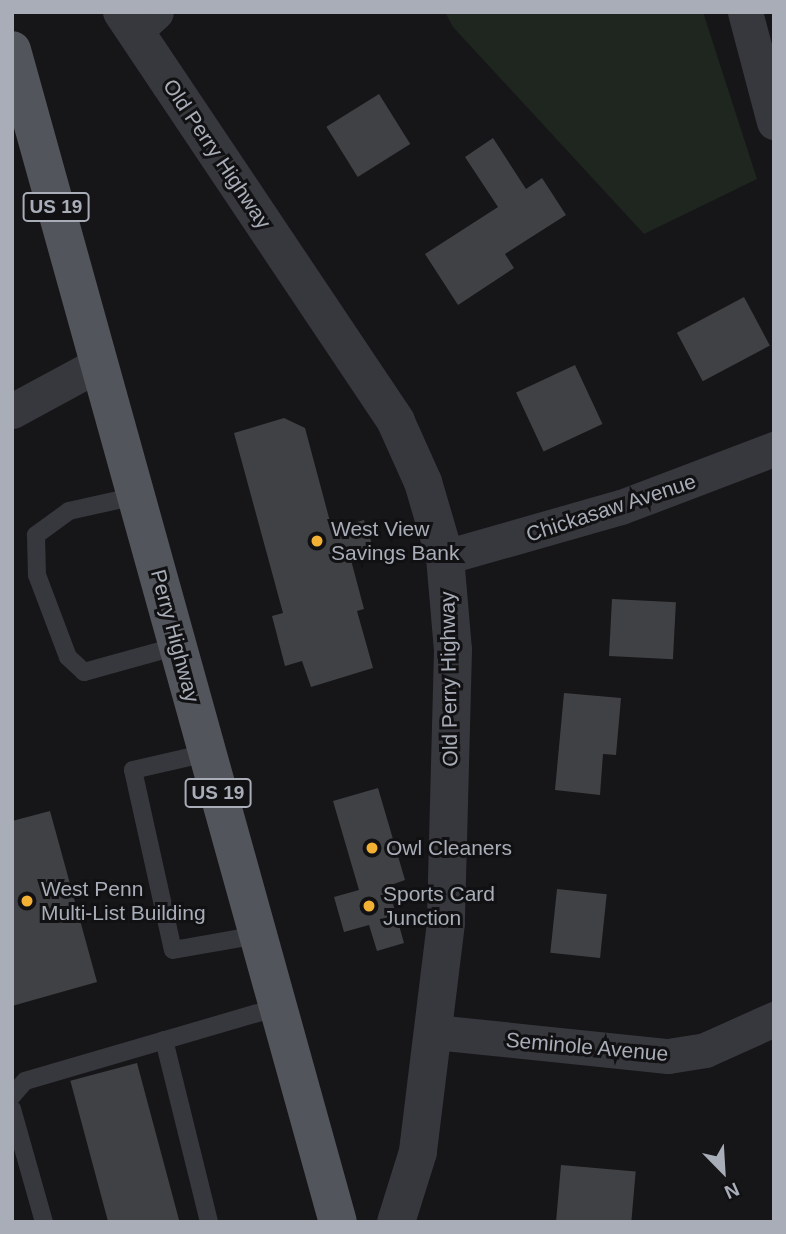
<!DOCTYPE html>
<html>
<head>
<meta charset="utf-8">
<style>
  body { margin:0 }
  #map { position:relative; width:786px; height:1234px; overflow:hidden; background:#161618; font-family:Arial,sans-serif }
  div>[style] { position:absolute }
  .green>* { inset:0; background:#1e261f }
  .building>* { inset:0; background:#404145; transform-origin:0 0 }
  .service>* { height:18px; margin:-9px; padding:0 9px; transform-origin:9px; border-radius:9px; background:#37383d }
  .minor>* { height:35px; margin:-17.5px; padding:0 17.5px; transform-origin:17.5px; border-radius:17.5px; background:#37383d }
  .tertiary>* { height:38px; margin:-19px; padding:0 19px; transform-origin:19px; border-radius:19px; background:#37383d }
  .primary>* { height:38px; margin:-19px; padding:0 19px; transform-origin:19px; border-radius:19px; background:#53555c }
  .dots>* { width:19px; height:19px; translate:-50% -50%; box-sizing:border-box; border:4px solid #111113; border-radius:50% }
  span { translate:-50% -50%; white-space:nowrap; text-align:center; line-height:1.15; -webkit-text-stroke:6px #111113; paint-order:stroke }
  .shield-label span { padding:2px 5px; background:#111113; border:2px solid; border-radius:5px; -webkit-text-stroke-width:0 }
  .shield-label { font-size:19px; color:#a8adb8; font-weight:700 }
  .street-label { font-size:21px; color:#a8adb8 }
  .poi-label { font-size:21px; color:#a8adb8 }
  .left { translate:0 -50%; text-align:left }
  .frame { position:absolute; inset:0; border:14px solid #a8adb8; pointer-events:none }
  .north { position:absolute; left:688px; top:1136px; width:70px; height:70px; -webkit-text-stroke:5px #111113; paint-order:stroke; rotate:156deg; font-size:19px; font-weight:700; line-height:28px; text-align:center; color:#a8adb8 }
  .north::after { content:''; display:block; margin:auto; width:24px; height:32px; background:#a8adb8; clip-path:polygon(50% 0,100% 100%,50% 72%,0 100%) }
</style>
</head>
<body>
<div id="map">
  <div class="green">
    <div style="clip-path:polygon(445px 12px,703px 12px,757px 179px,644px 234px,453px 27px)"></div>
  </div>
  <div class="building">
    <div style="left:379px;top:94px;width:59px;height:62px;rotate:58deg"></div>
    <div style="clip-path:polygon(493px 138px,526px 189px,542px 178px,566px 215px,505px 254px,514px 268px,458px 305px,425px 254px,498px 207px,465px 157px)"></div>
    <div style="left:744px;top:297px;width:55px;height:76px;rotate:62deg"></div>
    <div style="left:575px;top:365px;width:65px;height:65px;rotate:65deg"></div>
    <div style="clip-path:polygon(284px 418px,305px 428px,332px 529px,364px 520px,375px 553px,351px 560px,364px 609px,357px 611px,373px 668px,311px 687px,302px 661px,285px 666px,272px 616px,283px 613px,234px 433px)"></div>
    <div style="left:612px;top:599px;width:64px;height:57px;rotate:3deg"></div>
    <div style="clip-path:polygon(564px 693px,621px 698px,616px 755px,603px 754px,600px 795px,555px 790px)"></div>
    <div style="clip-path:polygon(378px 788px,405px 880px,388px 886px,404px 943px,377px 951px,369px 925px,344px 932px,334px 897px,359px 890px,333px 801px)"></div>
    <div style="clip-path:polygon(50px 811px,97px 982px,12px 1006px,12px 821px)"></div>
    <div style="left:557px;top:889px;width:50px;height:64px;rotate:6deg"></div>
    <div style="left:137px;top:1063px;width:164px;height:69px;rotate:75deg"></div>
    <div style="left:561px;top:1165px;width:75px;height:57px;rotate:5deg"></div>
  </div>
  <div class="service">
    <div style="left:136px;top:496px;width:69px;rotate:167.4deg"></div>
    <div style="left:69px;top:511px;width:41px;rotate:144deg"></div>
    <div style="left:36px;top:535px;width:40px;rotate:88.6deg"></div>
    <div style="left:37px;top:575px;width:88px;rotate:69.3deg"></div>
    <div style="left:68px;top:657px;width:22px;rotate:43deg"></div>
    <div style="left:84px;top:672px;width:98px;rotate:-15.5deg"></div>
    <div style="left:207px;top:753px;width:76px;rotate:167.1deg"></div>
    <div style="left:133px;top:770px;width:184px;rotate:77.5deg"></div>
    <div style="left:173px;top:950px;width:86px;rotate:-10deg"></div>
    <div style="left:164px;top:1040px;width:187px;rotate:76.1deg"></div>
    <div style="left:12px;top:1096px;width:20px;rotate:-49deg"></div>
    <div style="left:25px;top:1081px;width:264px;rotate:-16.3deg"></div>
    <div style="left:12px;top:1109px;width:117px;rotate:74.2deg"></div>
  </div>
  <div class="minor">
    <div style="left:745px;top:12px;width:114px;rotate:75.2deg"></div>
    <div style="left:135px;top:31px;width:28px;rotate:-42deg"></div>
    <div style="left:12px;top:411px;width:99px;rotate:-28.4deg"></div>
    <div style="left:445px;top:557px;width:183px;rotate:-15.9deg"></div>
    <div style="left:621px;top:507px;width:164px;rotate:-20.8deg"></div>
    <div style="left:435px;top:1032px;width:234px;rotate:5.9deg"></div>
    <div style="left:668px;top:1056px;width:37px;rotate:-9deg"></div>
    <div style="left:705px;top:1050px;width:76px;rotate:-24.2deg"></div>
  </div>
  <div class="tertiary">
    <div style="left:122px;top:12px;width:493px;rotate:56.2deg"></div>
    <div style="left:396px;top:422px;width:66px;rotate:65.8deg"></div>
    <div style="left:423px;top:482px;width:78px;rotate:73.7deg"></div>
    <div style="left:445px;top:557px;width:93px;rotate:85.1deg"></div>
    <div style="left:453px;top:650px;width:273px;rotate:91.5deg"></div>
    <div style="left:446px;top:923px;width:231px;rotate:97deg"></div>
    <div style="left:418px;top:1152px;width:73px;rotate:107.4deg"></div>
  </div>
  <div class="primary">
    <div style="left:12px;top:50px;width:1216px;rotate:74.46deg"></div>
  </div>
  <div class="dots">
    <div style="left:317px;top:541px;background:#f2b134"></div>
    <div style="left:372px;top:848px;background:#f2b134"></div>
    <div style="left:27px;top:901px;background:#f2b134"></div>
    <div style="left:369px;top:906px;background:#f2b134"></div>
  </div>
  <div class="shield-label">
    <span style="left:56px;top:207px">US 19</span>
    <span style="left:218px;top:793px">US 19</span>
  </div>
  <div class="street-label">
    <span style="left:217px;top:154px;rotate:56deg">Old Perry Highway</span>
    <span style="left:611px;top:508px;rotate:-18deg">Chickasaw Avenue</span>
    <span style="left:175px;top:636px;rotate:75deg">Perry Highway</span>
    <span style="left:449px;top:679px;rotate:-91deg">Old Perry Highway</span>
    <span style="left:587px;top:1047px;rotate:5deg">Seminole Avenue</span>
  </div>
  <div class="poi-label">
    <span class="left" style="left:331px;top:541px">West View<br>Savings Bank</span>
    <span class="left" style="left:386px;top:848px">Owl Cleaners</span>
    <span class="left" style="left:41px;top:901px">West Penn<br>Multi-List Building</span>
    <span class="left" style="left:383px;top:906px">Sports Card<br>Junction</span>
  </div>
  <div class="frame"></div>
  <div class="north">N</div>
</div>
</body>
</html>
